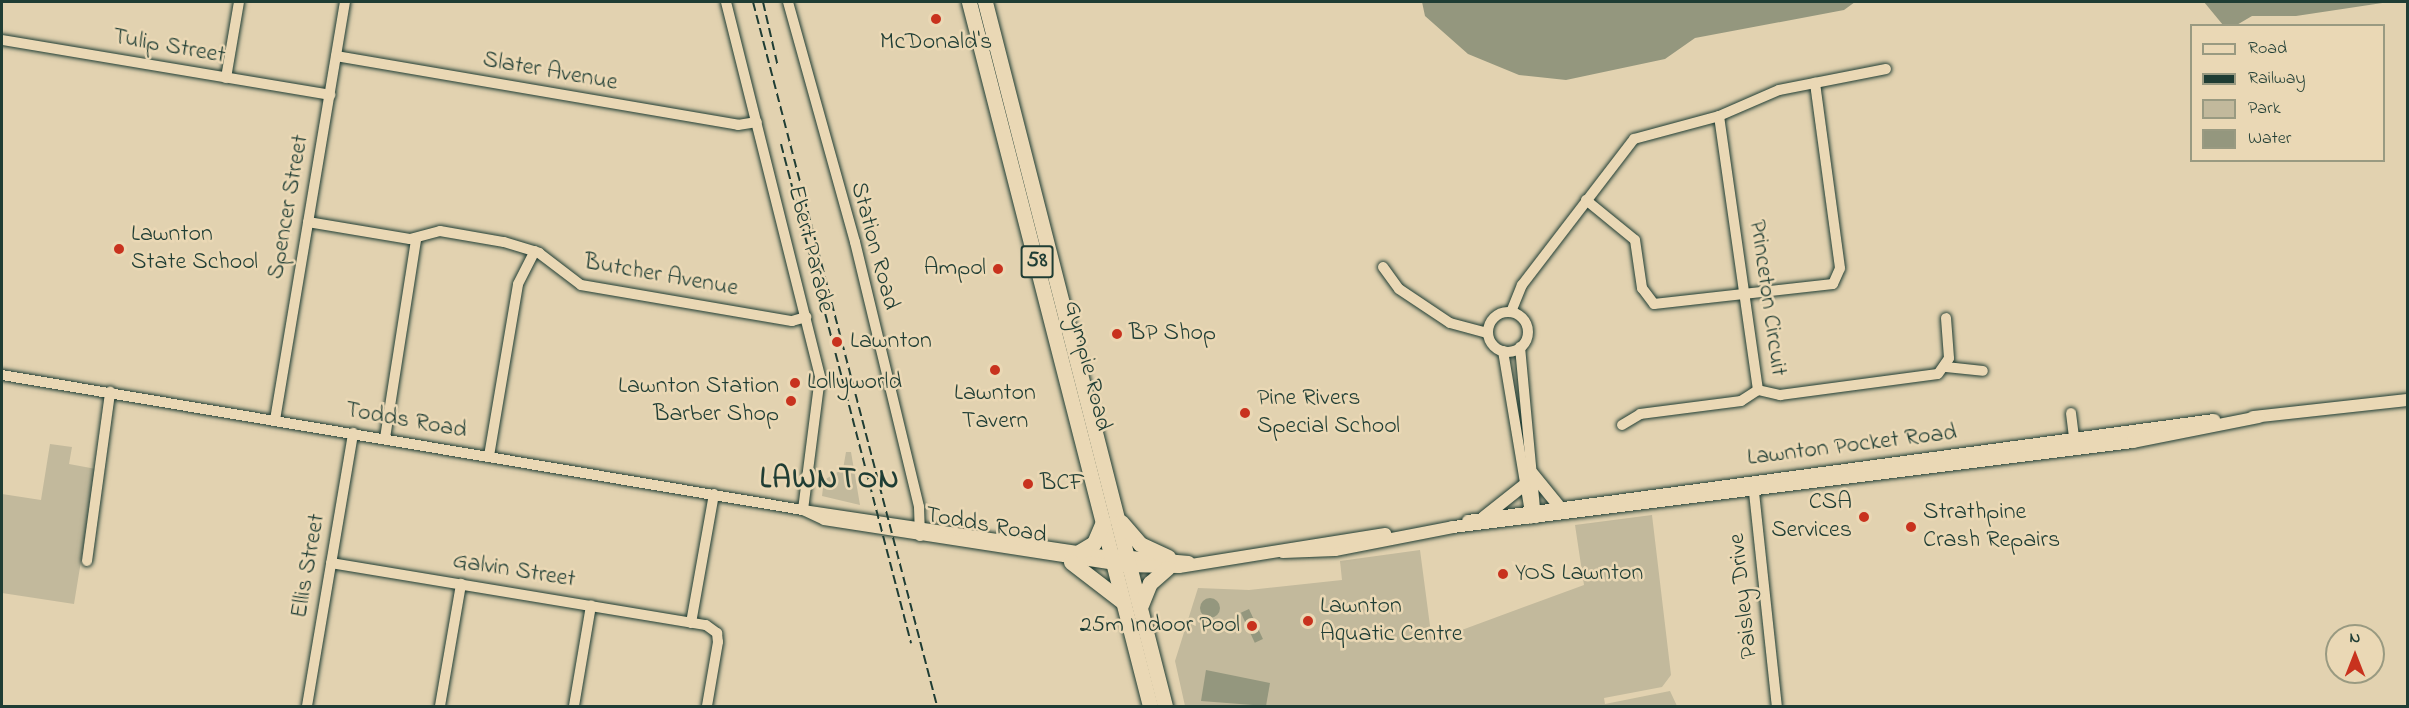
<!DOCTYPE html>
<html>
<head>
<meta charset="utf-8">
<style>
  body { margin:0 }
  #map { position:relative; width:2409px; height:708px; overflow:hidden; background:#e2d2b0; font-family:"Indie Flower",sans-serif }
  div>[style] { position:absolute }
  .green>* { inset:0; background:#c2b99c }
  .water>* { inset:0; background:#94977e; transform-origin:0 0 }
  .round { border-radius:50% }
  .roads { filter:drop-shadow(0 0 2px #1f3d34) drop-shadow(0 0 2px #1f3d34) }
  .minor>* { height:10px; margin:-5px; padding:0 5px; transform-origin:5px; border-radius:5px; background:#ead8b5 }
  .minor>.ring { margin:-5px; padding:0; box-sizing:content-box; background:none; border:10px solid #ead8b5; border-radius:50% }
  .major>* { height:12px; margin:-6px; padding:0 6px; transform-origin:6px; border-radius:6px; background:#ead8b5 }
  .highway>* { height:15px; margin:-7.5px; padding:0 7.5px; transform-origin:7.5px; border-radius:7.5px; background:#ead8b5 }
  .rail>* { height:2px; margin-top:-1px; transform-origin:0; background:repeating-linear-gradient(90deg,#1f3d34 0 9px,transparent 0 13.5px) }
  .dots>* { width:16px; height:16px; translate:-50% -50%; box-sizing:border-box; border:3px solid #ead8b5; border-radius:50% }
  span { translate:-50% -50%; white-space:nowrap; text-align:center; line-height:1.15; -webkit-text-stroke:5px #ead8b5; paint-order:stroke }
  .shield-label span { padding:2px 4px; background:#ead8b5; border:2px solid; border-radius:4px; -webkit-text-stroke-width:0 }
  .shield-label { font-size:22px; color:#1f3d34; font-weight:700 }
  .poi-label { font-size:24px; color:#1f3d34 }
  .left { translate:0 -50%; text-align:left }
  .right { translate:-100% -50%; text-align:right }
  .street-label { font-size:24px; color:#1f3d34 }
  .district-label { font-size:30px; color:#1f3d34; font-weight:700; letter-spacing:1.5px }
  .frame { position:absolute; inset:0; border:3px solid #1f3d34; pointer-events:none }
  .legend { position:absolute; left:2190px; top:24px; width:195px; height:138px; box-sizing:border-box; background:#ead8b5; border:2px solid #999a81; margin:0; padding:8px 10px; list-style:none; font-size:18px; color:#1f3d34 }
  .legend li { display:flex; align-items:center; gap:12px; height:30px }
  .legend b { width:30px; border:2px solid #999a81 }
  .north { position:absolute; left:2325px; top:624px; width:60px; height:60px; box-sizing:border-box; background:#ead8b5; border:2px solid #999a81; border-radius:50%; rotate:0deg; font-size:16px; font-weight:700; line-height:24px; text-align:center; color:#1f3d34 }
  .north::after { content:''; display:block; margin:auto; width:21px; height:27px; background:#c8321e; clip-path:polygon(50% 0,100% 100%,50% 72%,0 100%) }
</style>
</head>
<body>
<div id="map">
  <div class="green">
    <div style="clip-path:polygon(50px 444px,72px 447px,69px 464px,96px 469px,74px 604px,2px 593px,2px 494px,41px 500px)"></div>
    <div style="clip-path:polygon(846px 452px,851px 452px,860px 505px,822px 496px,824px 480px,843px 469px)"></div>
    <div style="clip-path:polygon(1652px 515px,1671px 675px,1662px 687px,1604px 698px,1605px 704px,1670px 691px,1677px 706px,1185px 706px,1175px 661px,1198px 588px,1249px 590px,1342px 580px,1340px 561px,1420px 550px,1432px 641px,1584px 585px,1575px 525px)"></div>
  </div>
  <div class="water">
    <div style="clip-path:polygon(1422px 2px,1855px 2px,1844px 10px,1695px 38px,1665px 59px,1566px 80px,1519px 75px,1468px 54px,1425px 16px)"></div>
    <div style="clip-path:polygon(2204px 2px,2389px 2px,2296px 16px,2252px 16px,2235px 26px,2223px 25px)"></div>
    <div class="round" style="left:1200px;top:598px;width:20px;height:20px"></div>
    <div style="left:1249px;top:609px;width:33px;height:9px;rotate:65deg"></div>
    <div style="clip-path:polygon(1206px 670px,1270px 683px,1266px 706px,1201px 701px)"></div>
  </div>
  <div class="roads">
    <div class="minor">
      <div style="left:726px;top:2px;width:387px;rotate:75.9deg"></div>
      <div style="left:820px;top:377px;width:134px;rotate:97.3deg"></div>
      <div style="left:788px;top:2px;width:249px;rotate:74.4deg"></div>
      <div style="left:855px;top:242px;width:273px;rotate:76.4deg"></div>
      <div style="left:919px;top:507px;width:29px;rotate:88deg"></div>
      <div style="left:2px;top:40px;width:333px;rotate:9.5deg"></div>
      <div style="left:336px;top:56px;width:408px;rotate:9.7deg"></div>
      <div style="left:738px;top:125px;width:19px;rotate:-9deg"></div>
      <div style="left:226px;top:78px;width:77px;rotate:-80.3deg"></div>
      <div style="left:1719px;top:116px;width:277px;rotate:81.9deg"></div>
      <div style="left:1758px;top:390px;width:23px;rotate:13deg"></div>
      <div style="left:1780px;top:395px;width:159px;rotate:-7.6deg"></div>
      <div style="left:1938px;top:374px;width:19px;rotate:-55deg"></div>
      <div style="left:1949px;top:358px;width:40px;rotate:-94.3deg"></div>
      <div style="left:1586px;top:200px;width:63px;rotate:39.2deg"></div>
      <div style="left:1635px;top:240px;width:49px;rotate:81.7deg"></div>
      <div style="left:1642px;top:288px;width:20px;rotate:53deg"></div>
      <div style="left:1654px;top:304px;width:180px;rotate:-6.4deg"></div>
      <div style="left:1833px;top:284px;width:17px;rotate:-66deg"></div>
      <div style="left:1840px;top:268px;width:187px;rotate:-97.7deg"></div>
      <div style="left:308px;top:222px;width:103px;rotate:9.5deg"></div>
      <div style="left:410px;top:239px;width:31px;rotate:-15deg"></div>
      <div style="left:440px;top:231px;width:65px;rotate:9.8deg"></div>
      <div style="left:504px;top:242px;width:37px;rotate:17deg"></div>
      <div style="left:539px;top:253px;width:53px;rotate:37.3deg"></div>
      <div style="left:581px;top:285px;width:214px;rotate:9.7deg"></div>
      <div style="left:792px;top:321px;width:15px;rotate:-16deg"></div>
      <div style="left:1383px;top:267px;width:27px;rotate:54deg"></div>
      <div style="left:1399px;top:289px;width:61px;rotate:33.7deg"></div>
      <div style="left:1450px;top:323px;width:39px;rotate:15deg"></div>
      <div style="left:1511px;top:312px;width:29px;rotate:-68deg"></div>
      <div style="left:1522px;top:285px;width:184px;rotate:-52.5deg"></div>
      <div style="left:1634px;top:139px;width:88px;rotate:-15.1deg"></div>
      <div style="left:1719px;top:116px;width:65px;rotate:-23.4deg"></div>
      <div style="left:1779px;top:90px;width:109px;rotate:-11.1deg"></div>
      <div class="ring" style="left:1488px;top:312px;width:30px;height:30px"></div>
      <div style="left:1520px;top:347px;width:172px;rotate:84.7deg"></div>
      <div style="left:1503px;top:351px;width:170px;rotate:80.5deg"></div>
      <div style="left:1946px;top:367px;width:37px;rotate:6deg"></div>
      <div style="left:2px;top:375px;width:812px;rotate:9.57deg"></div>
      <div style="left:803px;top:510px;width:311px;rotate:8.5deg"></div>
      <div style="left:2071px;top:413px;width:33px;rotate:83deg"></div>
      <div style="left:275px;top:420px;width:424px;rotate:-80.5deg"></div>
      <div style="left:1622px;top:425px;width:21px;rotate:-31deg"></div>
      <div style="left:1640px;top:414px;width:102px;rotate:-7.3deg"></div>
      <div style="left:1741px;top:401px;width:20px;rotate:-33deg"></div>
      <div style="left:385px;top:438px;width:201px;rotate:-81.1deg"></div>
      <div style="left:489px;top:456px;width:174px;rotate:-80.4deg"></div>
      <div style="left:518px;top:284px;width:37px;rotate:-63deg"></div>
      <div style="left:1753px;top:483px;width:224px;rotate:83.9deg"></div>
      <div style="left:803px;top:510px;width:23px;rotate:25deg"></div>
      <div style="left:824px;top:520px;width:293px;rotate:8.8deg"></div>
      <div style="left:87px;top:561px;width:171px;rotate:-82.2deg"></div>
      <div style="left:331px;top:563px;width:380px;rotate:9.4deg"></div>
      <div style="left:706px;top:625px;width:14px;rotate:36deg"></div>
      <div style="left:717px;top:633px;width:9px;rotate:84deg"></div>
      <div style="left:718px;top:642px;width:65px;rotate:99.8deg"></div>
      <div style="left:691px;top:623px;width:131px;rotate:-79.9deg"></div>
      <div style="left:307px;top:706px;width:277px;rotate:-80.4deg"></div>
      <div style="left:440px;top:706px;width:124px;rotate:-80.2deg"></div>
      <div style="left:574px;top:706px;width:102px;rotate:-80.4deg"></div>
    </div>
    <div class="major">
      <div style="left:2253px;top:417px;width:156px;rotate:-6.3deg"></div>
      <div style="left:1532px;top:473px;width:41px;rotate:50.9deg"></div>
      <div style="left:1484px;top:517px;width:50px;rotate:-38.5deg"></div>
      <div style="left:1468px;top:521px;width:753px;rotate:-7.71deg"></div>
      <div style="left:1283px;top:552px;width:52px;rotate:-2.2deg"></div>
      <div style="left:1335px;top:550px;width:120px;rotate:-11deg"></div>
      <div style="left:1453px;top:527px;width:685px;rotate:-7.13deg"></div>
      <div style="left:2133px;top:442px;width:128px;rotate:-11.2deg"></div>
      <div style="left:1119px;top:556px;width:70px;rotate:4.9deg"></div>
      <div style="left:1121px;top:566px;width:58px;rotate:1deg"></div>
      <div style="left:1179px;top:567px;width:209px;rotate:-9.1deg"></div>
    </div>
    <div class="highway">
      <div style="left:969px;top:2px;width:727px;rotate:75.58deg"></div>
      <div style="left:985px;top:2px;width:727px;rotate:75.66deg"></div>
      <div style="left:1121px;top:522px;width:29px;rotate:49deg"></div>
      <div style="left:1140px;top:544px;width:31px;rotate:25deg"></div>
      <div style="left:1079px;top:552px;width:17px;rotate:-31deg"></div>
      <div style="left:1094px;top:543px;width:23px;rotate:-67deg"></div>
      <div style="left:1071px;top:562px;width:66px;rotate:37.6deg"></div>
      <div style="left:1141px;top:605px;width:24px;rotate:-68deg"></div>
      <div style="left:1150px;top:583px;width:23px;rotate:-41deg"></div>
    </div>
  </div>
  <div class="rail">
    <div style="left:753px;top:2px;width:728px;rotate:75.35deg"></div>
    <div style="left:763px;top:2px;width:67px;rotate:77deg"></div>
    <div style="left:781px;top:144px;width:516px;rotate:75.4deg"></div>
  </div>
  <div class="dots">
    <div style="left:936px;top:19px;background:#c8321e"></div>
    <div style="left:119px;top:249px;background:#c8321e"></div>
    <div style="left:998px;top:269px;background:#c8321e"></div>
    <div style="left:1117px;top:334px;background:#c8321e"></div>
    <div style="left:837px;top:342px;background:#c8321e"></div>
    <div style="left:995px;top:370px;background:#c8321e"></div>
    <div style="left:795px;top:383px;background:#c8321e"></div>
    <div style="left:791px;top:401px;background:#c8321e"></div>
    <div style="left:1245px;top:413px;background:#c8321e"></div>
    <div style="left:1028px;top:484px;background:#c8321e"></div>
    <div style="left:1864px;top:517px;background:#c8321e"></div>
    <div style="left:1911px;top:527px;background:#c8321e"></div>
    <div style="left:1503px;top:574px;background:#c8321e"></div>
    <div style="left:1308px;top:621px;background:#c8321e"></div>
    <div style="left:1252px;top:626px;background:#c8321e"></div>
  </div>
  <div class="shield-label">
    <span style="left:1037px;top:262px">58</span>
  </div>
  <div class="poi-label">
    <span style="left:936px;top:43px">McDonald's</span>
    <span class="left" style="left:131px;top:249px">Lawnton<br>State School</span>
    <span class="right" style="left:986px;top:269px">Ampol</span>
    <span class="left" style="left:1129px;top:334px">BP Shop</span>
    <span class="left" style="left:850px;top:342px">Lawnton</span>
    <span class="left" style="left:807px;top:383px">Lollyworld</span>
    <span class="right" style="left:779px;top:401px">Lawnton Station<br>Barber Shop</span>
    <span style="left:995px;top:408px">Lawnton<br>Tavern</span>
    <span class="left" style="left:1257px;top:413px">Pine Rivers<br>Special School</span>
    <span class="left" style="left:1040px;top:484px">BCF</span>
    <span class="right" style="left:1852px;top:517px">CSA<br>Services</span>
    <span class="left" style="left:1923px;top:527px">Strathpine<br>Crash Repairs</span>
    <span class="left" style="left:1515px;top:574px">YOS Lawnton</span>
    <span class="left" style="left:1320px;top:621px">Lawnton<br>Aquatic Centre</span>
    <span class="right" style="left:1240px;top:626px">25m Indoor Pool</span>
  </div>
  <div class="street-label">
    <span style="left:169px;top:47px;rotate:10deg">Tulip Street</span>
    <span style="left:550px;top:72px;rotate:10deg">Slater Avenue</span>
    <span style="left:289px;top:207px;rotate:-80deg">Spencer Street</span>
    <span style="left:874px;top:246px;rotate:75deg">Station Road</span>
    <span style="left:810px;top:249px;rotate:76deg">Ebert Parade</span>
    <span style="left:661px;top:276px;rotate:10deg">Butcher Avenue</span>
    <span style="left:1767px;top:298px;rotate:82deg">Princeton Circuit</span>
    <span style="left:1087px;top:366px;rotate:76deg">Gympie Road</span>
    <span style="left:406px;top:421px;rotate:10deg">Todds Road</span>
    <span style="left:1852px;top:446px;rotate:-7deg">Lawnton Pocket Road</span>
    <span style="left:986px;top:526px;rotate:10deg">Todds Road</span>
    <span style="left:309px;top:566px;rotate:-80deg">Ellis Street</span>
    <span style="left:514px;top:571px;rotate:9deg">Galvin Street</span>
    <span style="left:1744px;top:596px;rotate:-96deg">Paisley Drive</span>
  </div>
  <div class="district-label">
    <span style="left:830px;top:480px">LAWNTON</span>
  </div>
  <div class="frame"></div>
  <ul class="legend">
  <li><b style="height:8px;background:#ead8b5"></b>Road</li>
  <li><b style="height:8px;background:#1f3d34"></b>Railway</li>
  <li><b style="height:16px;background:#c2b99c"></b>Park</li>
  <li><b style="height:16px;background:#94977e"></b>Water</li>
  </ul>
  <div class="north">N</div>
</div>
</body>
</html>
